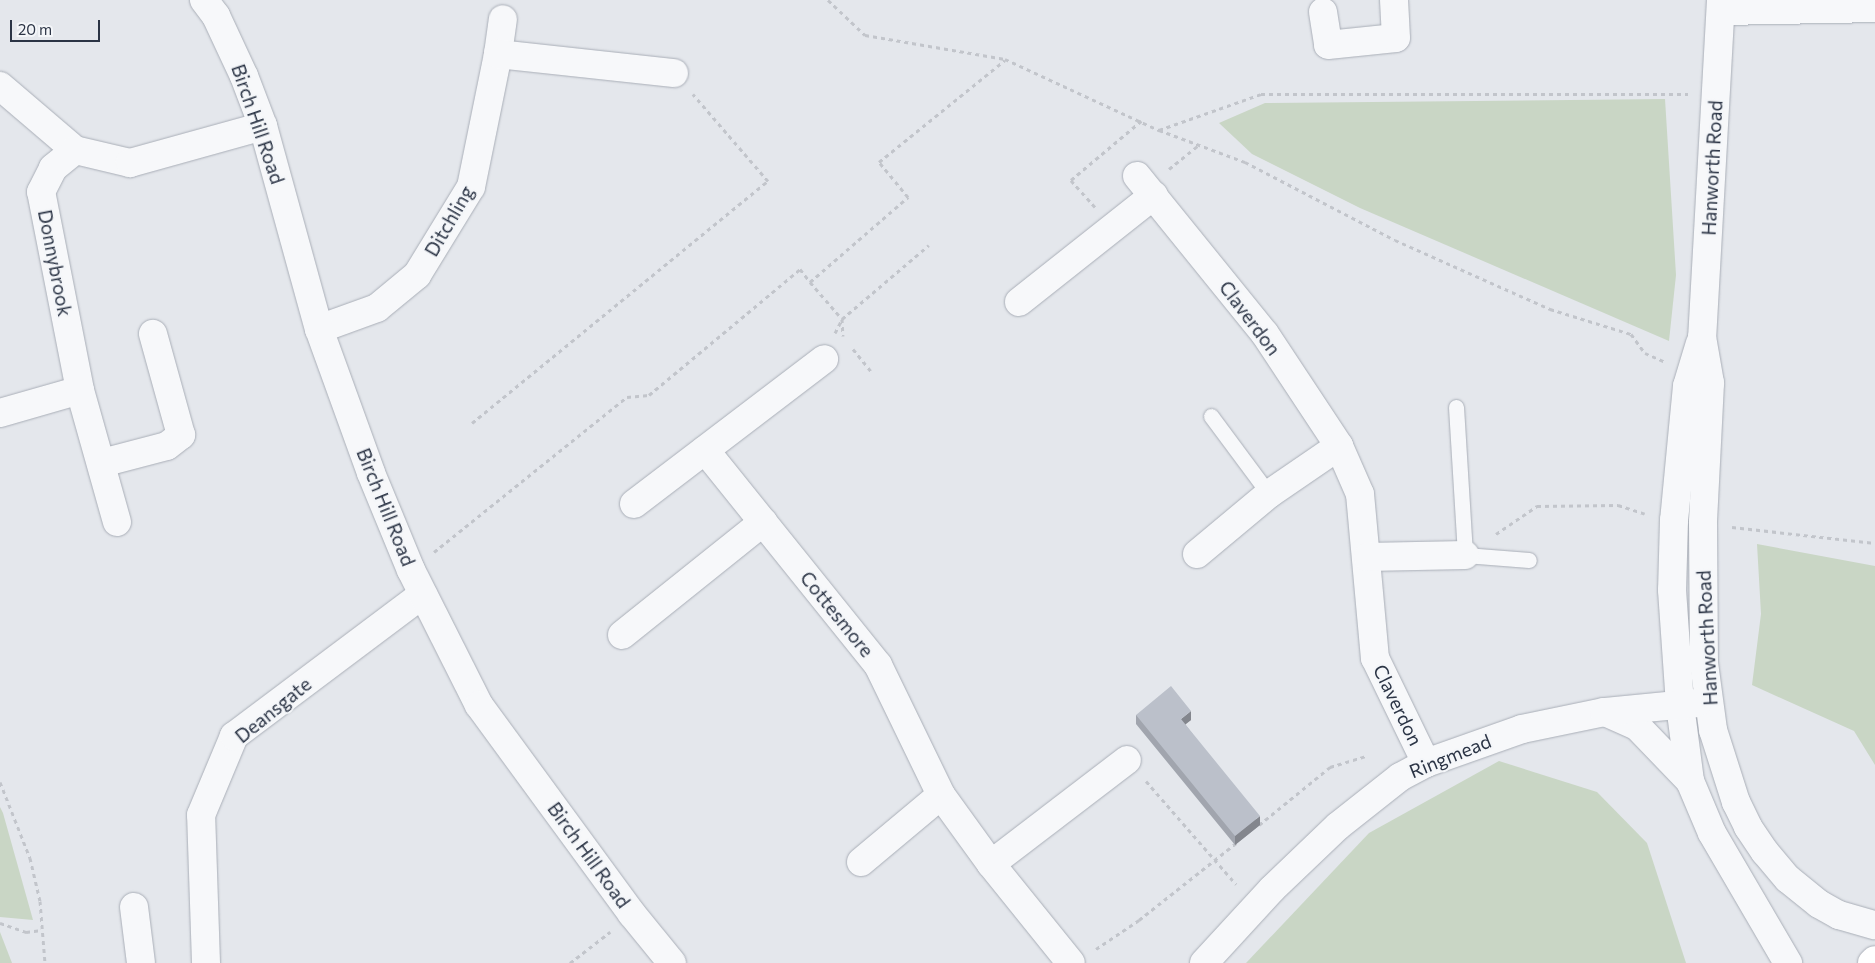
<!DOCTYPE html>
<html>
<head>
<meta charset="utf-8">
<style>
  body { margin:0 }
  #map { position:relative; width:1875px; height:963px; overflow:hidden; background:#e4e7ec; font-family:Commissioner,sans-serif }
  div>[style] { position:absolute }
  .green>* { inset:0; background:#c9d6c5 }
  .path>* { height:3px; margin-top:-1.5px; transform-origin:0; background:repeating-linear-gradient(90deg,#c2c5cb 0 4px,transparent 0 8px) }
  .roads { filter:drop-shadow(0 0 1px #a9aeb7) drop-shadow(0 0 1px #a9aeb7) }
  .service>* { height:15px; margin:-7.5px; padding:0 7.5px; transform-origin:7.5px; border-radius:7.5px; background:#f7f8fa }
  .minor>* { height:28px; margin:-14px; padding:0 14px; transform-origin:14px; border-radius:14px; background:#f7f8fa }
  .tertiary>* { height:28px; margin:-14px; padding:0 14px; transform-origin:14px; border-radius:14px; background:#f7f8fa }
  .primary>* { height:28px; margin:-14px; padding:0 14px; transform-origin:14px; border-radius:14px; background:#fff }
  .wall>* { inset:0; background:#a1a5ae }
  .shaded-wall>* { inset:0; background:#83868d }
  .building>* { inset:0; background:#bbc0ca }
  span { translate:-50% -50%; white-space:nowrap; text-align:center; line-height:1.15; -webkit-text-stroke:4px #f4f6f9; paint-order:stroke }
  .street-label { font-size:19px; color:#2b3445 }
  .scale { position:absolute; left:10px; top:20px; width:90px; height:22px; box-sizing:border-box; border:2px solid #2b3445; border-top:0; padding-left:6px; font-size:15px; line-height:18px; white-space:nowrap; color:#2b3445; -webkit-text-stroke:4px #f4f6f9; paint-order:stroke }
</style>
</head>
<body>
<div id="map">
  <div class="green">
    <div style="clip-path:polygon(1665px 99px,1676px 275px,1669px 341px,1360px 208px,1252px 154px,1219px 123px,1265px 103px)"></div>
    <div style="clip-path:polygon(1757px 544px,1875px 566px,1875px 765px,1854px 731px,1752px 685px,1761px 614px)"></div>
    <div style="clip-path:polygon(1499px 761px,1597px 792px,1647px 843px,1686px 963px,1246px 963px,1369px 833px)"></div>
    <div style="clip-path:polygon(0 807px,3px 813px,33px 920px,0 917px)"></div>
    <div style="clip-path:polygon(0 932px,12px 963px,0 963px)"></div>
  </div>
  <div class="path">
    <div style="left:828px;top:0;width:51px;rotate:43.4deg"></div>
    <div style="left:865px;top:35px;width:142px;rotate:9.7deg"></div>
    <div style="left:1005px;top:59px;width:170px;rotate:24.8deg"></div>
    <div style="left:1159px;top:130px;width:92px;rotate:20.4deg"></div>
    <div style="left:1245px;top:162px;width:169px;rotate:27.5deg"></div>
    <div style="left:1395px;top:240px;width:170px;rotate:24deg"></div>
    <div style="left:1550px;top:309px;width:85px;rotate:17.2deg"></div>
    <div style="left:1631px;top:334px;width:24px;rotate:54deg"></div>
    <div style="left:1645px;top:353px;width:22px;rotate:24deg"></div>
    <div style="left:1159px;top:130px;width:108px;rotate:-19.4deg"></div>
    <div style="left:1261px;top:94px;width:427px"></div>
    <div style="left:1169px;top:169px;width:38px;rotate:-39deg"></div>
    <div style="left:1095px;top:207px;width:36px;rotate:-132deg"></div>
    <div style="left:1071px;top:180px;width:92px;rotate:-40.1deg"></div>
    <div style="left:810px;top:282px;width:49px;rotate:49.1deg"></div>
    <div style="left:842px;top:319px;width:17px;rotate:87deg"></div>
    <div style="left:835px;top:333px;width:16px;rotate:-63deg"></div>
    <div style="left:842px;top:319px;width:114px;rotate:-40.4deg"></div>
    <div style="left:853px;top:349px;width:28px;rotate:51deg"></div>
    <div style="left:472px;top:423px;width:382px;rotate:-39.3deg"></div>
    <div style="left:768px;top:181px;width:115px;rotate:-130.8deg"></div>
    <div style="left:1732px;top:527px;width:144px;rotate:6.4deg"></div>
    <div style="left:1496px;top:534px;width:50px;rotate:-34.3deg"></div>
    <div style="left:1537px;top:506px;width:81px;rotate:-0.7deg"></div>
    <div style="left:1618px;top:505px;width:28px;rotate:18deg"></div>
    <div style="left:434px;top:552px;width:248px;rotate:-38.8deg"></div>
    <div style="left:627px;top:397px;width:22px;rotate:-5deg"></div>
    <div style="left:649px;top:395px;width:197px;rotate:-39.8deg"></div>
    <div style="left:800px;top:269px;width:16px;rotate:52deg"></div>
    <div style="left:810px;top:282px;width:130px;rotate:-40.9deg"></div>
    <div style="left:908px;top:197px;width:45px;rotate:-129.6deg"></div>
    <div style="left:879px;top:162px;width:162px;rotate:-39deg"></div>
    <div style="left:1146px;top:781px;width:137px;rotate:48.9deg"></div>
    <div style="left:0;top:782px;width:82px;rotate:68.5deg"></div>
    <div style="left:30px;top:858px;width:44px;rotate:76.9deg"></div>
    <div style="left:40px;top:901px;width:62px;rotate:85.4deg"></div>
    <div style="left:1259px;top:825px;width:92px;rotate:-39.2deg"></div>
    <div style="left:1330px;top:767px;width:39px;rotate:-17deg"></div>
    <div style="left:0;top:923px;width:28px;rotate:19deg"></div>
    <div style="left:26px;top:932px;width:16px;rotate:-7deg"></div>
    <div style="left:1096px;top:949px;width:52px;rotate:-34deg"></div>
    <div style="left:1139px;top:920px;width:124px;rotate:-38.4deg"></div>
    <div style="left:570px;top:963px;width:51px;rotate:-37.8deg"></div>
  </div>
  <div class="roads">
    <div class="service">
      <div style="left:1456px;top:407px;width:148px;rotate:86.5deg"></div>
      <div style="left:1465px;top:555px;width:64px;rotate:4.5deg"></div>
      <div style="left:1211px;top:416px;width:97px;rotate:53.4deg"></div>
    </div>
    <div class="minor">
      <div style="left:1722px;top:11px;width:153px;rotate:-1.1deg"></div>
      <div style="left:1323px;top:12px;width:33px;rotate:81deg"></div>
      <div style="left:1328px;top:45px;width:68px;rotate:-5.9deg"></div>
      <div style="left:1396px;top:38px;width:38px;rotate:-93deg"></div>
      <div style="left:498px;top:54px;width:35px;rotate:-82deg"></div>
      <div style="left:0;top:86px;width:99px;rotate:40.5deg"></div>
      <div style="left:1137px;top:176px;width:203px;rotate:51deg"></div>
      <div style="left:1265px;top:334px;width:134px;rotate:56.5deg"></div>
      <div style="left:1339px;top:446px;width:52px;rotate:66.4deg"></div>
      <div style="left:1360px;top:494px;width:165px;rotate:84.8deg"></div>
      <div style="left:1375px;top:658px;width:117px;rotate:64.1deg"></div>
      <div style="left:1019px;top:302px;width:172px;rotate:-38.4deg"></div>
      <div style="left:319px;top:329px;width:62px;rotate:-19.9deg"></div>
      <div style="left:377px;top:308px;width:52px;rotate:-39.5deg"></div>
      <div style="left:417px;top:275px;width:103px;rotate:-58.5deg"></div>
      <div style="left:471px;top:187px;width:136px;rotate:-78.5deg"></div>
      <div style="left:498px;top:54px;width:177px;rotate:6.2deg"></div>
      <div style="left:0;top:413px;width:83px;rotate:-16deg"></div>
      <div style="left:705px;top:450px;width:276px;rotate:51.2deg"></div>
      <div style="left:878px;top:665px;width:144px;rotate:64.1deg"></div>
      <div style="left:941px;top:795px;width:85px;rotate:54.1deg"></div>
      <div style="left:991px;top:864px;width:127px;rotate:51.1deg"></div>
      <div style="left:102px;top:463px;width:67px;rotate:-14.7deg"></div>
      <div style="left:167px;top:446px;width:18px;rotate:-38deg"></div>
      <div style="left:181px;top:435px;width:105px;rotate:-105.5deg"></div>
      <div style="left:634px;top:504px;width:239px;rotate:-37.3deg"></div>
      <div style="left:117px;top:522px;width:137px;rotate:-105.7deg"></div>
      <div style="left:80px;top:390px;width:202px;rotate:-101.1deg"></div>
      <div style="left:41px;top:192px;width:27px;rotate:-63deg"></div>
      <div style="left:53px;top:168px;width:28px;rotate:-39deg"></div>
      <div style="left:75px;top:150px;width:57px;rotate:13.3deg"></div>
      <div style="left:130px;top:163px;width:138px;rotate:-15.5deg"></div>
      <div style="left:1197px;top:554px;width:94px;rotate:-39.8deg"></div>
      <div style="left:1269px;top:494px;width:85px;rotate:-34.4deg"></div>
      <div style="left:1368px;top:557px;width:97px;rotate:-1.2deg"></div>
      <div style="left:622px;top:635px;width:181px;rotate:-38.7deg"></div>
      <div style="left:861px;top:862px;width:104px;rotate:-39.9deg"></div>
      <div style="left:991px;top:864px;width:171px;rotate:-37.4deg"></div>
      <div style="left:134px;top:907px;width:56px;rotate:82.9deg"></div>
      <div style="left:206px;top:963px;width:148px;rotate:-91.9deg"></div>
      <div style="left:201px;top:815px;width:86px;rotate:-67.3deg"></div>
      <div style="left:234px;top:736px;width:236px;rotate:-36.9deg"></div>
    </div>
    <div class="tertiary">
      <div style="left:204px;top:0;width:20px;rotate:53deg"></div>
      <div style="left:216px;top:16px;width:66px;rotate:65deg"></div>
      <div style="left:244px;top:76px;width:53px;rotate:69.2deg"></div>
      <div style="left:263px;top:126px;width:211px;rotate:74.6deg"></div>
      <div style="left:319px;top:329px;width:153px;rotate:70.1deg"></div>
      <div style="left:371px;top:473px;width:105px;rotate:67.6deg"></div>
      <div style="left:411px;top:570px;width:151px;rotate:63.3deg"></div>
      <div style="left:479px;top:705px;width:259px;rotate:53.8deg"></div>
      <div style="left:632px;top:914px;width:63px;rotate:50.8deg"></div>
      <div style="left:1721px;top:0;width:338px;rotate:93.2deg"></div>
      <div style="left:1702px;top:337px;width:47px;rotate:80.1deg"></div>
      <div style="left:1710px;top:383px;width:140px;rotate:92.9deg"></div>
      <div style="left:1703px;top:523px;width:140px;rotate:89.6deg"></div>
      <div style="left:1704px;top:663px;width:68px;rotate:82.3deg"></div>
      <div style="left:1713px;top:730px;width:76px;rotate:72.3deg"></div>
      <div style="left:1736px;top:802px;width:28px;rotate:64deg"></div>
      <div style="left:1748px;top:827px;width:30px;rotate:56deg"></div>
      <div style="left:1765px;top:852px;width:35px;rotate:50deg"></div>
      <div style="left:1788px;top:879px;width:40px;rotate:39deg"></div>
      <div style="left:1819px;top:904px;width:23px;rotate:29deg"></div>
      <div style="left:1839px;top:915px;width:37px;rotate:16deg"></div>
      <div style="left:1700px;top:343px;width:45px;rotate:106.8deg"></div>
      <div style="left:1687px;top:386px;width:135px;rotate:95.5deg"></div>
      <div style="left:1674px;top:520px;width:70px;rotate:91.6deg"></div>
      <div style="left:1672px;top:590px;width:115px;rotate:86deg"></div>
      <div style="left:1680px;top:705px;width:77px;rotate:82.5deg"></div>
      <div style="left:1690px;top:781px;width:56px;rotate:67.1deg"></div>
      <div style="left:1712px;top:833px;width:151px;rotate:59.7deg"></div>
      <div style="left:1605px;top:712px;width:35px;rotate:24deg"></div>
      <div style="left:1637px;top:726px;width:76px;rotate:46.1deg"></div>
      <div style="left:1204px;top:963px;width:100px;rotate:-47.4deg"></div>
      <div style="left:1272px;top:889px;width:91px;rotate:-43.7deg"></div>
      <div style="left:1338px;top:826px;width:79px;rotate:-38.3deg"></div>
      <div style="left:1400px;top:777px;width:30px;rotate:-28deg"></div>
      <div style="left:1426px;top:763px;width:102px;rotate:-19.5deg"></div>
      <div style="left:1522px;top:729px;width:84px;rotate:-11.7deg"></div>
      <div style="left:1604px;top:712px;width:93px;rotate:-5.5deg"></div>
    </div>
    <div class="primary">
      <div style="left:1872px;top:963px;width:4px;rotate:-45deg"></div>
    </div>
  </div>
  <div class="wall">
    <div style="clip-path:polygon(1136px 715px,1191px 720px,1185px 724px,1260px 825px,1235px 845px,1136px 724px)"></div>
  </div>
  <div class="shaded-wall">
    <div style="clip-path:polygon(1191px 711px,1191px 720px,1181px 728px,1181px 719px)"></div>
    <div style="clip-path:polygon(1260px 816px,1260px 825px,1235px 845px,1235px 836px)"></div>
  </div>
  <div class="building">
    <div style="clip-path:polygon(1171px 686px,1191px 711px,1181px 719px,1260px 816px,1235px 836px,1136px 715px)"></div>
  </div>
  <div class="street-label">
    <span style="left:258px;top:124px;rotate:71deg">Birch Hill Road</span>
    <span style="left:1712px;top:168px;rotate:-87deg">Hanworth Road</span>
    <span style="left:449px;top:221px;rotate:-60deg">Ditchling</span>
    <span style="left:55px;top:263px;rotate:79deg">Donnybrook</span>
    <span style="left:1250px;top:318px;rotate:53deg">Claverdon</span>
    <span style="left:386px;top:507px;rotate:68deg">Birch Hill Road</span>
    <span style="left:837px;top:614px;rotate:51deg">Cottesmore</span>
    <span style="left:1707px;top:638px;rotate:-93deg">Hanworth Road</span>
    <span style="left:1398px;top:705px;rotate:64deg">Claverdon</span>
    <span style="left:273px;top:710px;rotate:-39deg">Deansgate</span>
    <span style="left:1450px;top:756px;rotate:-22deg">Ringmead</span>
    <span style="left:589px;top:855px;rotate:54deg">Birch Hill Road</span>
  </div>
  <div class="scale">20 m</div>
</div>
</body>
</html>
